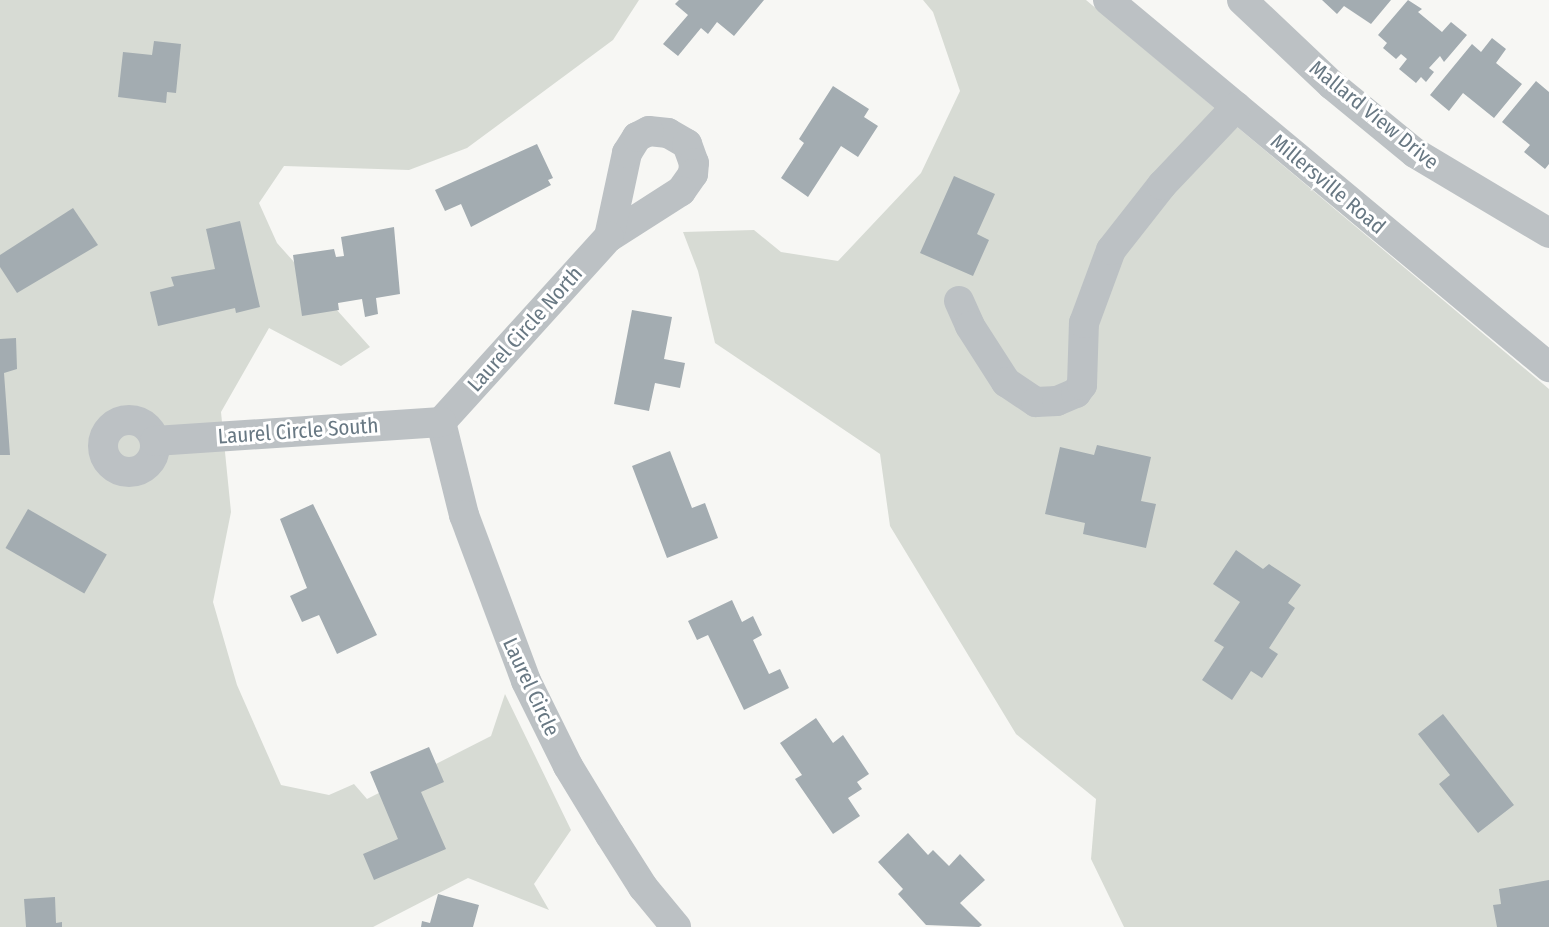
<!DOCTYPE html>
<html>
<head>
<meta charset="utf-8">
<style>
  body { margin:0 }
  #map { position:relative; width:1549px; height:927px; overflow:hidden; background:#f7f7f4; font-family:"Fira Sans Condensed",sans-serif }
  div>[style] { position:absolute }
  .green>* { inset:0; background:#d7dbd4 }
  .building>* { inset:0; background:#a3acb1; transform-origin:0 0 }
  .minor>* { height:30px; margin:-15px; padding:0 15px; transform-origin:15px; border-radius:15px; background:#bcc1c4 }
  .minor>.ring { margin:-15px; padding:0; box-sizing:content-box; background:none; border:30px solid #bcc1c4; border-radius:50% }
  span { translate:-50% -50%; white-space:nowrap; text-align:center; line-height:1.15; -webkit-text-stroke:6px #fff; paint-order:stroke }
  .street-label { font-size:21px; color:#687883 }
</style>
</head>
<body>
<div id="map">
  <div class="green">
    <div style="clip-path:polygon(0 0,639px 0,613px 40px,467px 148px,409px 170px,284px 166px,259px 203px,277px 243px,370px 347px,341px 366px,269px 328px,221px 412px,231px 512px,213px 602px,237px 685px,281px 785px,329px 795px,354px 784px,367px 799px,491px 736px,505px 694px,571px 830px,534px 884px,549px 910px,468px 878px,373px 927px,0 927px)"></div>
    <div style="clip-path:polygon(923px 0,1086px 0,1549px 389px,1549px 927px,1124px 927px,1091px 859px,1096px 799px,1016px 734px,890px 526px,880px 454px,715px 343px,698px 271px,683px 232px,754px 230px,781px 252px,838px 261px,921px 173px,960px 91px,933px 12px)"></div>
  </div>
  <div class="building">
    <div style="clip-path:polygon(679px 0,764px 0,734px 36px,717px 22px,708px 34px,701px 28px,678px 56px,663px 44px,688px 15px,675px 4px)"></div>
    <div style="clip-path:polygon(1322px 0,1391px 0,1371px 24px,1344px 6px,1337px 14px)"></div>
    <div style="clip-path:polygon(1408px 0,1422px 9px,1418px 12px,1442px 32px,1451px 22px,1467px 35px,1444px 62px,1440px 56px,1429px 68px,1434px 72px,1426px 82px,1421px 77px,1416px 83px,1399px 69px,1407px 59px,1401px 54px,1396px 59px,1383px 48px,1387px 43px,1378px 35px)"></div>
    <div style="clip-path:polygon(1492px 38px,1506px 49px,1496px 63px,1522px 84px,1494px 118px,1463px 93px,1449px 111px,1430px 95px,1472px 44px,1481px 52px)"></div>
    <div style="clip-path:polygon(154px 41px,181px 44px,176px 93px,167px 92px,166px 103px,118px 97px,123px 52px,152px 55px)"></div>
    <div style="clip-path:polygon(1536px 81px,1549px 92px,1549px 164px,1545px 169px,1524px 152px,1530px 145px,1502px 122px)"></div>
    <div style="clip-path:polygon(833px 86px,869px 109px,864px 117px,878px 126px,858px 157px,841px 146px,808px 197px,781px 178px,804px 143px,799px 139px)"></div>
    <div style="clip-path:polygon(537px 144px,553px 178px,548px 180px,551px 185px,471px 227px,461px 204px,445px 211px,435px 190px)"></div>
    <div style="clip-path:polygon(954px 176px,995px 194px,977px 234px,989px 240px,973px 276px,920px 253px)"></div>
    <div style="clip-path:polygon(73px 208px,98px 245px,17px 293px,0 267px,0 255px)"></div>
    <div style="clip-path:polygon(240px 221px,260px 307px,236px 313px,235px 308px,158px 326px,150px 292px,174px 286px,171px 277px,215px 269px,206px 229px)"></div>
    <div style="clip-path:polygon(394px 227px,400px 294px,376px 298px,378px 314px,365px 317px,362px 299px,338px 303px,339px 310px,302px 316px,293px 255px,334px 249px,336px 257px,344px 256px,341px 237px)"></div>
    <div style="clip-path:polygon(632px 310px,672px 317px,664px 359px,685px 363px,680px 388px,655px 383px,649px 411px,614px 404px)"></div>
    <div style="clip-path:polygon(16px 338px,17px 369px,4px 373px,10px 455px,0 455px,0 339px)"></div>
    <div style="clip-path:polygon(1097px 445px,1151px 457px,1141px 501px,1156px 504px,1146px 548px,1083px 534px,1085px 523px,1045px 514px,1060px 447px,1094px 455px)"></div>
    <div style="clip-path:polygon(670px 451px,692px 508px,705px 503px,718px 538px,667px 558px,632px 466px)"></div>
    <div style="clip-path:polygon(313px 504px,377px 635px,337px 654px,319px 615px,302px 622px,290px 596px,307px 588px,280px 519px)"></div>
    <div style="left:28px;top:509px;width:91px;height:45px;rotate:30deg"></div>
    <div style="clip-path:polygon(1236px 550px,1263px 569px,1269px 564px,1301px 585px,1288px 603px,1295px 608px,1269px 648px,1278px 654px,1262px 678px,1251px 671px,1232px 700px,1202px 680px,1224px 647px,1214px 641px,1240px 602px,1213px 584px)"></div>
    <div style="clip-path:polygon(732px 600px,742px 622px,753px 616px,762px 635px,753px 640px,769px 674px,780px 669px,789px 688px,744px 710px,708px 635px,697px 640px,688px 621px)"></div>
    <div style="clip-path:polygon(1443px 714px,1514px 805px,1478px 833px,1439px 784px,1450px 775px,1418px 734px)"></div>
    <div style="clip-path:polygon(816px 718px,833px 743px,843px 735px,869px 774px,857px 782px,862px 789px,848px 798px,860px 816px,833px 834px,795px 779px,802px 775px,780px 743px)"></div>
    <div style="clip-path:polygon(429px 747px,444px 782px,421px 792px,446px 849px,374px 880px,363px 854px,398px 839px,370px 772px)"></div>
    <div style="clip-path:polygon(908px 833px,928px 855px,933px 850px,949px 866px,960px 854px,985px 880px,960px 903px,982px 925px,979px 927px,926px 925px,898px 894px,903px 889px,878px 862px)"></div>
    <div style="clip-path:polygon(1549px 880px,1549px 927px,1497px 927px,1493px 905px,1501px 904px,1499px 889px)"></div>
    <div style="clip-path:polygon(438px 894px,479px 905px,473px 927px,421px 927px,422px 921px,430px 923px)"></div>
    <div style="clip-path:polygon(55px 897px,56px 923px,62px 922px,62px 927px,26px 927px,24px 899px)"></div>
  </div>
  <div class="minor">
    <div style="left:1108px;top:0;width:574px;rotate:39.77deg"></div>
    <div style="left:1242px;top:0;width:124px;rotate:43.4deg"></div>
    <div style="left:1332px;top:85px;width:107px;rotate:39.3deg"></div>
    <div style="left:1415px;top:153px;width:156px;rotate:30.8deg"></div>
    <div style="left:649px;top:131px;width:19px;rotate:6deg"></div>
    <div style="left:668px;top:133px;width:22px;rotate:30deg"></div>
    <div style="left:687px;top:144px;width:20px;rotate:70deg"></div>
    <div style="left:694px;top:163px;width:11px;rotate:95deg"></div>
    <div style="left:693px;top:174px;width:21px;rotate:125deg"></div>
    <div style="left:681px;top:191px;width:85px;rotate:147.4deg"></div>
    <div style="left:609px;top:237px;width:86px;rotate:-77.9deg"></div>
    <div style="left:627px;top:153px;width:19px;rotate:-58deg"></div>
    <div style="left:637px;top:137px;width:13px;rotate:-27deg"></div>
    <div style="left:959px;top:301px;width:27px;rotate:66deg"></div>
    <div style="left:970px;top:326px;width:67px;rotate:57.3deg"></div>
    <div style="left:1006px;top:382px;width:36px;rotate:34deg"></div>
    <div style="left:1036px;top:402px;width:21px;rotate:-3deg"></div>
    <div style="left:1057px;top:401px;width:21px;rotate:-23deg"></div>
    <div style="left:1076px;top:393px;width:10px;rotate:-53deg"></div>
    <div style="left:1082px;top:385px;width:62px;rotate:-88.2deg"></div>
    <div style="left:1084px;top:323px;width:78px;rotate:-69.7deg"></div>
    <div style="left:1111px;top:250px;width:83px;rotate:-51.9deg"></div>
    <div style="left:1162px;top:185px;width:108px;rotate:-46.5deg"></div>
    <div class="ring" style="left:103px;top:420px;width:22px;height:22px"></div>
    <div style="left:441px;top:422px;width:96px;rotate:76.1deg"></div>
    <div style="left:464px;top:515px;width:177px;rotate:69.5deg"></div>
    <div style="left:526px;top:681px;width:95px;rotate:63.7deg"></div>
    <div style="left:568px;top:766px;width:81px;rotate:58.7deg"></div>
    <div style="left:610px;top:835px;width:62px;rotate:57.6deg"></div>
    <div style="left:643px;top:887px;width:52px;rotate:50.5deg"></div>
    <div style="left:441px;top:422px;width:250px;rotate:-47.8deg"></div>
    <div style="left:155px;top:441px;width:287px;rotate:-3.8deg"></div>
  </div>
  <div class="street-label">
    <span style="left:1374px;top:115px;rotate:39deg">Mallard View Drive</span>
    <span style="left:1328px;top:184px;rotate:40deg">Millersville Road</span>
    <span style="left:525px;top:329px;rotate:-48deg">Laurel Circle North</span>
    <span style="left:298px;top:431px;rotate:-4deg">Laurel Circle South</span>
    <span style="left:531px;top:687px;rotate:65deg">Laurel Circle</span>
  </div>
</div>
</body>
</html>
